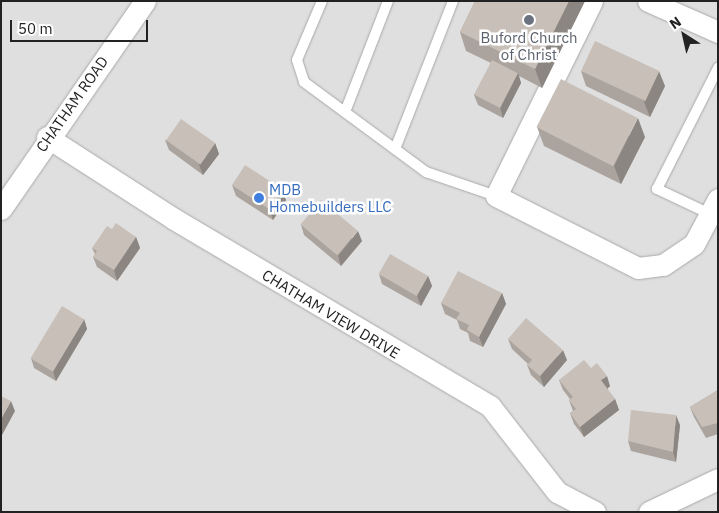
<!DOCTYPE html>
<html>
<head>
<meta charset="utf-8">
<style>
  body { margin:0 }
  #map { position:relative; width:719px; height:513px; overflow:hidden; background:#f2efe9; font-family:"IBM Plex Sans",sans-serif }
  div>[style] { position:absolute }
  .residential>* { inset:0; background:#e0dfdf; transform-origin:0 0 }
  .roads { filter:drop-shadow(0 0 1px #a9a9a9) drop-shadow(0 0 1px #a9a9a9) }
  .lane>* { height:10px; margin:-5px; padding:0 5px; transform-origin:5px; border-radius:5px; background:#fff }
  .street>* { height:21px; margin:-10.5px; padding:0 10.5px; transform-origin:10.5px; border-radius:10.5px; background:#fff }
  .wall>* { inset:0; background:#aba49e }
  .shaded-wall>* { inset:0; background:#8b8681 }
  .building>* { inset:0; background:#c7bfb8; transform-origin:0 0 }
  .dots>* { width:14px; height:14px; translate:-50% -50%; box-sizing:border-box; border:2px solid #fff; border-radius:50% }
  span { translate:-50% -50%; white-space:nowrap; text-align:center; line-height:1.15; -webkit-text-stroke:5px #fff; paint-order:stroke }
  .worship-label { font-size:15px; color:#5b616d }
  .street-label { font-size:15px; color:#222 }
  .shop-label { font-size:15px; color:#366cbe }
  .left { translate:0 -50%; text-align:left }
  .frame { position:absolute; inset:0; border:2px solid #222; pointer-events:none }
  .north { position:absolute; left:659px; top:10px; width:50px; height:50px; -webkit-text-stroke:4px #fff; paint-order:stroke; rotate:325deg; font-size:14px; font-weight:700; line-height:20px; text-align:center; color:#222 }
  .north::after { content:''; display:block; margin:auto; width:18px; height:22px; background:#222; clip-path:polygon(50% 0,100% 100%,50% 72%,0 100%) }
  .scale { position:absolute; left:10px; top:20px; width:138px; height:22px; box-sizing:border-box; border:2px solid #222; border-top:0; padding-left:6px; font-size:15px; line-height:18px; white-space:nowrap; color:#222; -webkit-text-stroke:4px #fff; paint-order:stroke }
</style>
</head>
<body>
<div id="map">
  <div class="residential">
    <div style="left:1px;top:1px;width:717px;height:511px"></div>
  </div>
  <div class="roads">
    <div class="lane">
      <div style="left:322px;top:1px;width:64px;rotate:113deg"></div>
      <div style="left:297px;top:60px;width:23px;rotate:72deg"></div>
      <div style="left:304px;top:82px;width:152px;rotate:36.4deg"></div>
      <div style="left:426px;top:172px;width:74px;rotate:18.9deg"></div>
      <div style="left:345px;top:112px;width:119px;rotate:-68.8deg"></div>
      <div style="left:395px;top:149px;width:159px;rotate:-68.6deg"></div>
      <div style="left:710px;top:214px;width:59px;rotate:-154.7deg"></div>
      <div style="left:657px;top:189px;width:136px;rotate:-63.2deg"></div>
    </div>
    <div class="street">
      <div style="left:592px;top:1px;width:217px;rotate:116.2deg"></div>
      <div style="left:496px;top:196px;width:159px;rotate:26.9deg"></div>
      <div style="left:638px;top:268px;width:25px;rotate:-7deg"></div>
      <div style="left:663px;top:265px;width:37px;rotate:-34deg"></div>
      <div style="left:694px;top:244px;width:51px;rotate:-61.9deg"></div>
      <div style="left:648px;top:1px;width:77px;rotate:23.9deg"></div>
      <div style="left:47px;top:137px;width:151px;rotate:32.8deg"></div>
      <div style="left:174px;top:219px;width:367px;rotate:30.6deg"></div>
      <div style="left:490px;top:406px;width:109px;rotate:52.1deg"></div>
      <div style="left:557px;top:492px;width:43px;rotate:27.8deg"></div>
      <div style="left:1px;top:209px;width:253px;rotate:-55.3deg"></div>
      <div style="left:649px;top:512px;width:76px;rotate:-25.6deg"></div>
    </div>
  </div>
  <div class="wall">
    <div style="clip-path:polygon(475px 1px,585px 1px,542px 88px,519px 76px,521px 83px,503px 118px,478px 105px,474px 95px,491px 63px,466px 51px,460px 32px)"></div>
    <div style="clip-path:polygon(581px 71px,665px 86px,650px 117px,586px 86px)"></div>
    <div style="clip-path:polygon(537px 127px,645px 137px,621px 184px,544px 146px)"></div>
    <div style="clip-path:polygon(165px 140px,215px 143px,219px 154px,203px 175px,169px 150px)"></div>
    <div style="clip-path:polygon(232px 185px,286px 200px,273px 220px,236px 196px)"></div>
    <div style="clip-path:polygon(301px 225px,362px 241px,341px 266px,304px 235px)"></div>
    <div style="clip-path:polygon(112px 229px,136px 237px,140px 248px,117px 281px,97px 267px,93px 257px,95px 254px,92px 248px)"></div>
    <div style="clip-path:polygon(379px 274px,428px 276px,432px 286px,421px 306px,382px 284px)"></div>
    <div style="clip-path:polygon(502px 293px,506px 304px,483px 347px,470px 341px,468px 333px,460px 329px,457px 320px,445px 314px,441px 303px)"></div>
    <div style="clip-path:polygon(84px 319px,87px 329px,56px 381px,34px 368px,31px 358px)"></div>
    <div style="clip-path:polygon(508px 339px,567px 360px,544px 387px,531px 375px,527px 365px,528px 364px,512px 349px)"></div>
    <div style="clip-path:polygon(591px 368px,610px 386px,607px 389px,615px 399px,619px 410px,584px 437px,574px 424px,570px 413px,573px 411px,569px 400px,570px 399px,563px 390px,559px 380px)"></div>
    <div style="clip-path:polygon(718px 390px,718px 434px,706px 438px,694px 417px,690px 407px)"></div>
    <div style="clip-path:polygon(680px 425px,676px 462px,631px 451px,628px 441px)"></div>
  </div>
  <div class="shaded-wall">
    <div style="clip-path:polygon(569px 1px,585px 1px,542px 88px,535px 69px)"></div>
    <div style="clip-path:polygon(659px 71px,665px 86px,650px 117px,644px 102px)"></div>
    <div style="clip-path:polygon(518px 73px,521px 83px,503px 118px,500px 107px)"></div>
    <div style="clip-path:polygon(638px 118px,645px 137px,621px 184px,614px 166px)"></div>
    <div style="clip-path:polygon(215px 143px,219px 154px,203px 175px,199px 165px)"></div>
    <div style="clip-path:polygon(282px 189px,286px 200px,273px 220px,270px 209px)"></div>
    <div style="clip-path:polygon(358px 231px,362px 241px,341px 266px,338px 256px)"></div>
    <div style="clip-path:polygon(136px 237px,140px 248px,117px 281px,114px 270px)"></div>
    <div style="clip-path:polygon(428px 276px,432px 286px,421px 306px,417px 296px)"></div>
    <div style="clip-path:polygon(502px 293px,506px 304px,483px 347px,479px 337px)"></div>
    <div style="clip-path:polygon(84px 319px,87px 329px,56px 381px,53px 371px)"></div>
    <div style="clip-path:polygon(563px 350px,567px 360px,544px 387px,540px 376px)"></div>
    <div style="clip-path:polygon(607px 376px,610px 386px,605px 391px,601px 380px)"></div>
    <div style="clip-path:polygon(615px 399px,619px 410px,584px 437px,580px 427px)"></div>
    <div style="clip-path:polygon(11px 401px,15px 411px,1px 437px,1px 419px)"></div>
    <div style="clip-path:polygon(676px 415px,680px 425px,676px 462px,673px 452px)"></div>
  </div>
  <div class="building">
    <div style="clip-path:polygon(475px 1px,569px 1px,535px 69px,460px 32px)"></div>
    <div style="left:595px;top:41px;width:71px;height:33px;rotate:25deg"></div>
    <div style="left:492px;top:60px;width:29px;height:39px;rotate:27deg"></div>
    <div style="left:561px;top:79px;width:86px;height:54px;rotate:27deg"></div>
    <div style="left:181px;top:119px;width:42px;height:26px;rotate:35deg"></div>
    <div style="left:245px;top:165px;width:44px;height:24px;rotate:33deg"></div>
    <div style="left:321px;top:200px;width:48px;height:32px;rotate:40deg"></div>
    <div style="clip-path:polygon(116px 223px,136px 237px,114px 270px,93px 257px,97px 251px,92px 248px,107px 226px,112px 229px)"></div>
    <div style="left:390px;top:254px;width:44px;height:23px;rotate:30deg"></div>
    <div style="clip-path:polygon(458px 271px,502px 293px,479px 337px,467px 330px,469px 325px,456px 319px,460px 313px,441px 303px)"></div>
    <div style="left:62px;top:306px;width:26px;height:61px;rotate:31deg"></div>
    <div style="clip-path:polygon(526px 318px,563px 350px,540px 376px,527px 365px,532px 360px,508px 339px)"></div>
    <div style="clip-path:polygon(584px 360px,591px 368px,597px 363px,607px 376px,601px 380px,615px 399px,580px 427px,570px 413px,576px 409px,569px 400px,573px 397px,559px 380px)"></div>
    <div style="clip-path:polygon(718px 390px,718px 423px,702px 427px,690px 407px)"></div>
    <div style="clip-path:polygon(1px 396px,11px 401px,1px 419px)"></div>
    <div style="clip-path:polygon(631px 410px,676px 415px,673px 452px,628px 441px)"></div>
  </div>
  <div class="dots">
    <div style="left:529px;top:20px;background:#6b7280"></div>
    <div style="left:259px;top:198px;background:#3f7fe0"></div>
  </div>
  <div class="worship-label">
    <span style="left:529px;top:46px">Buford Church<br>of Christ</span>
  </div>
  <div class="street-label">
    <span style="left:72px;top:104px;rotate:-55deg">CHATHAM ROAD</span>
    <span style="left:331px;top:314px;rotate:31deg">CHATHAM VIEW DRIVE</span>
  </div>
  <div class="shop-label">
    <span class="left" style="left:269px;top:198px">MDB<br>Homebuilders LLC</span>
  </div>
  <div class="frame"></div>
  <div class="north">N</div>
  <div class="scale">50 m</div>
</div>
</body>
</html>
